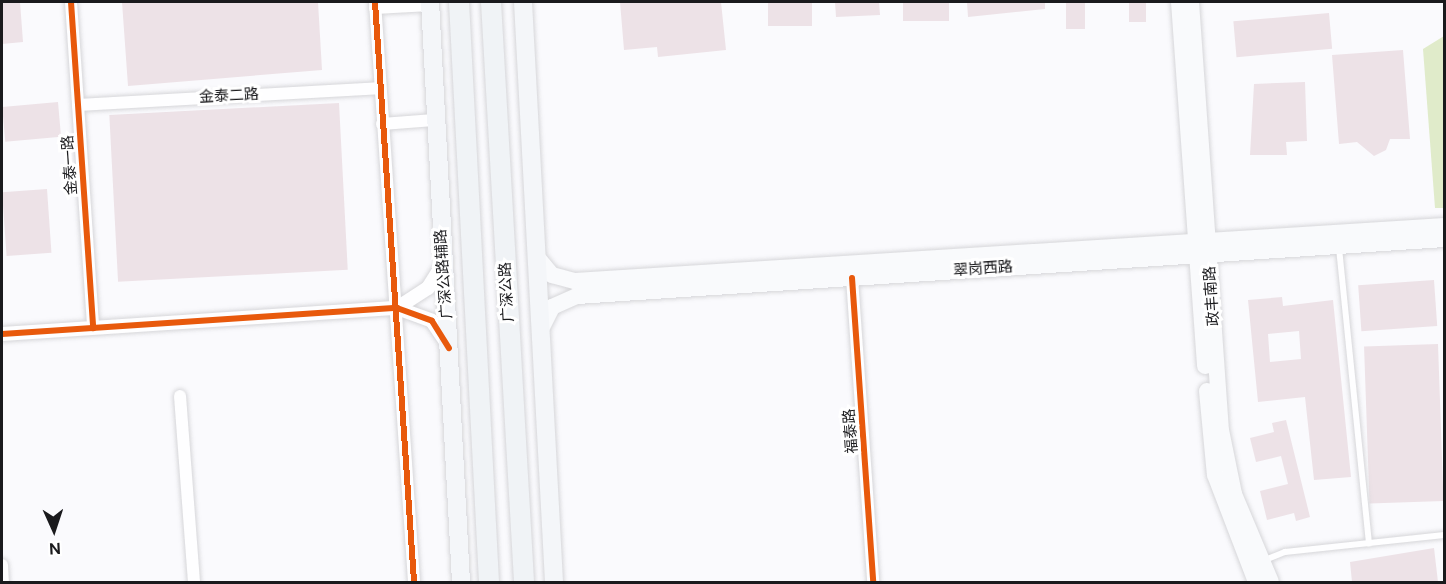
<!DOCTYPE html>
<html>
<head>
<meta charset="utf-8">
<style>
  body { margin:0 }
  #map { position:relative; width:1446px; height:584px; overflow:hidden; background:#fafafd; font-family:"DM Sans","Noto Sans SC",sans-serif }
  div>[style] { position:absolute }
  .green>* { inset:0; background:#e0ebca }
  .building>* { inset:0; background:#ede2e7; transform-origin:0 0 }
  .roads { filter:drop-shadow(0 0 2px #d6d6d9) drop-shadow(0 0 2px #d6d6d9) }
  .service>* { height:6px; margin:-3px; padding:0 3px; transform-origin:3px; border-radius:3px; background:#fefeff }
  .minor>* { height:12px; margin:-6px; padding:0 6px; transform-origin:6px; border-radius:6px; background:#fefeff }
  .tertiary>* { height:14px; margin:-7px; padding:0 7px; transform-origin:7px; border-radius:7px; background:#fefeff }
  .secondary>* { height:16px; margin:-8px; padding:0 8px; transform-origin:8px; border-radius:8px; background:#f9fafc }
  .primary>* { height:18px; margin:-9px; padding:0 9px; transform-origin:9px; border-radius:9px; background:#f4f6f9 }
  .trunk>* { height:20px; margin:-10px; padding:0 10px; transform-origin:10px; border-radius:10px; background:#f0f3f6 }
  .cycleway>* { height:6px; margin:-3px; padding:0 3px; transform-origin:3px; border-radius:3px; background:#e8590c }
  span { translate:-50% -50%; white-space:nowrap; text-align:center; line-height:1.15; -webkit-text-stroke:6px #fff; paint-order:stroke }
  .street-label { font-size:15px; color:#1a1a1d }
  .frame { position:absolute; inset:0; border:3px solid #1a1a1d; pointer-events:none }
  .north { position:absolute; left:24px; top:500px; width:60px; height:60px; -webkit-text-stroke:4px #fff; paint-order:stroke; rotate:177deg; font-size:16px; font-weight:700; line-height:24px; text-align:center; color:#1a1a1d }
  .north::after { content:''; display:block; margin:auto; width:21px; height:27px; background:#1a1a1d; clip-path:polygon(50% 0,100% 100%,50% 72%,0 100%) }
</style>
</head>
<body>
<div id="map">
  <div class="green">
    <div style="clip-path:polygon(1444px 36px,1444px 208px,1435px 208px,1423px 49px)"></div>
  </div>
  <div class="building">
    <div style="clip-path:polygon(2px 2px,20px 2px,23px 42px,2px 44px)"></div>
    <div style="clip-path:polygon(122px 2px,318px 2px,322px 70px,128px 86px)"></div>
    <div style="clip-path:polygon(620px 2px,721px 2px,726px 50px,658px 57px,657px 47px,624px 50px)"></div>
    <div style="left:768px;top:2px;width:44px;height:24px"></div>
    <div style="clip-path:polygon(835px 2px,879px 2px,880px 15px,836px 17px)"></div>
    <div style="left:903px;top:2px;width:46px;height:19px"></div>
    <div style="clip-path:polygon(967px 2px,1045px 2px,1045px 9px,968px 17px)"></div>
    <div style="left:1066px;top:2px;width:19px;height:27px"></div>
    <div style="left:1129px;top:2px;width:17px;height:20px"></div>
    <div style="left:1329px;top:13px;width:36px;height:96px;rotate:85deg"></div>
    <div style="clip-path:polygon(1403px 50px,1410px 139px,1390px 139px,1386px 150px,1374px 156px,1357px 142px,1339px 144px,1332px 55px)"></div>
    <div style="clip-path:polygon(1305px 82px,1307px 141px,1286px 142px,1287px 155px,1250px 155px,1254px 84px)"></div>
    <div style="left:58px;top:102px;width:35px;height:56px;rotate:85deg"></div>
    <div style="left:339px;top:103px;width:167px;height:230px;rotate:87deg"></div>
    <div style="left:47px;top:189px;width:64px;height:45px;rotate:86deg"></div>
    <div style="left:1434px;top:280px;width:46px;height:76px;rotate:86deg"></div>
    <div style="clip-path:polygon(evenodd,1282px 297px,1283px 306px,1333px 300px,1351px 477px,1314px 480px,1305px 397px,1258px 402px,1248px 300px,1282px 297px,1299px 331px,1301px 359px,1270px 362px,1268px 334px,1299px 331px)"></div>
    <div style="left:1438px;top:344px;width:157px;height:74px;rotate:88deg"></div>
    <div style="clip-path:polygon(1286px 420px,1310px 517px,1296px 521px,1294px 513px,1267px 520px,1260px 491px,1288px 484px,1281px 456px,1256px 462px,1250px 438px,1274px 432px,1272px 423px)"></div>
    <div style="clip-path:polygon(1434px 548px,1438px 582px,1352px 582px,1350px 562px)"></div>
  </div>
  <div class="roads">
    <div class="service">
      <div style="left:1339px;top:248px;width:297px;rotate:84.2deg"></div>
      <div style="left:1265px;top:560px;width:22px;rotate:-22deg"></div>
      <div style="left:1285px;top:552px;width:160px;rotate:-6.1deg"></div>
    </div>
    <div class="minor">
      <div style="left:71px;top:2px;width:327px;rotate:86.1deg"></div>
      <div style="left:375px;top:2px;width:581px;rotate:86.15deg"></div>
      <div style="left:375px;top:8px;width:55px;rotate:-3.1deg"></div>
      <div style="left:78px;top:105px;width:301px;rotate:-3.2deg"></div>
      <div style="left:382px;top:124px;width:52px;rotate:-4.4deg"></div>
      <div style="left:852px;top:278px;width:305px;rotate:86deg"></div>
      <div style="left:180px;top:396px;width:187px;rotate:85.7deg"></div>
      <div style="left:2px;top:565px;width:17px;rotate:87deg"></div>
    </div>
    <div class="tertiary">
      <div style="left:397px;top:308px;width:37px;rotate:-33deg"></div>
      <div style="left:428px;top:288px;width:26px;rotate:-58deg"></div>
      <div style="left:2px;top:334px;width:396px;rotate:-3.8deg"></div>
      <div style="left:397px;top:308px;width:37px;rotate:20deg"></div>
      <div style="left:432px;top:321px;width:29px;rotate:56deg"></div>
    </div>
    <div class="secondary">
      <div style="left:1179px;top:2px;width:365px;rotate:85.9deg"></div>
      <div style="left:1191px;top:2px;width:429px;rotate:86deg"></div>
      <div style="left:1221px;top:430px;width:65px;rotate:78.5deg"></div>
      <div style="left:1234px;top:494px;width:95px;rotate:67.2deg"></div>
      <div style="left:536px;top:256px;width:25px;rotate:50deg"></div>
      <div style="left:552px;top:275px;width:24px;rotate:15deg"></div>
      <div style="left:575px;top:281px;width:871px;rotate:-3.62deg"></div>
      <div style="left:540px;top:331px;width:27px;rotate:-63deg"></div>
      <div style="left:552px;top:307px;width:27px;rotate:-24deg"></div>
      <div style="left:577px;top:296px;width:869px;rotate:-3.76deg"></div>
      <div style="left:1207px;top:391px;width:84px;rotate:84.6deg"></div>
      <div style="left:1215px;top:475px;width:115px;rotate:69deg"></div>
    </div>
    <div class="primary">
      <div style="left:430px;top:2px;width:581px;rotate:86.94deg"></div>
      <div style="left:523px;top:2px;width:581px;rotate:86.94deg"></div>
    </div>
    <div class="trunk">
      <div style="left:459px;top:2px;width:581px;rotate:87.04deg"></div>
      <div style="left:491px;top:2px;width:581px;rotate:86.74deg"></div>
    </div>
  </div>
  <div class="cycleway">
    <div style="left:71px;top:2px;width:327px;rotate:86.1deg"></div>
    <div style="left:375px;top:2px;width:581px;rotate:86.15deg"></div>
    <div style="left:852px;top:278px;width:305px;rotate:86deg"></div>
    <div style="left:2px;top:334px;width:396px;rotate:-3.8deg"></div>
    <div style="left:397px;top:308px;width:37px;rotate:20deg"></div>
    <div style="left:432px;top:321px;width:32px;rotate:58deg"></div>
  </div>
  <div class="street-label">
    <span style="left:229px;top:96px;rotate:-3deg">金泰二路</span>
    <span style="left:70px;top:165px;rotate:-94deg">金泰一路</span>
    <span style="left:983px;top:269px;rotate:-4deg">翠岗西路</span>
    <span style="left:444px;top:274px;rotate:-94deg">广深公路辅路</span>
    <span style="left:507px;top:292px;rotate:-93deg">广深公路</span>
    <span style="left:1212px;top:296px;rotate:-94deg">政丰南路</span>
    <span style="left:851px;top:431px;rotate:-94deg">福泰路</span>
  </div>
  <div class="frame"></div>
  <div class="north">N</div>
</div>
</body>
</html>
